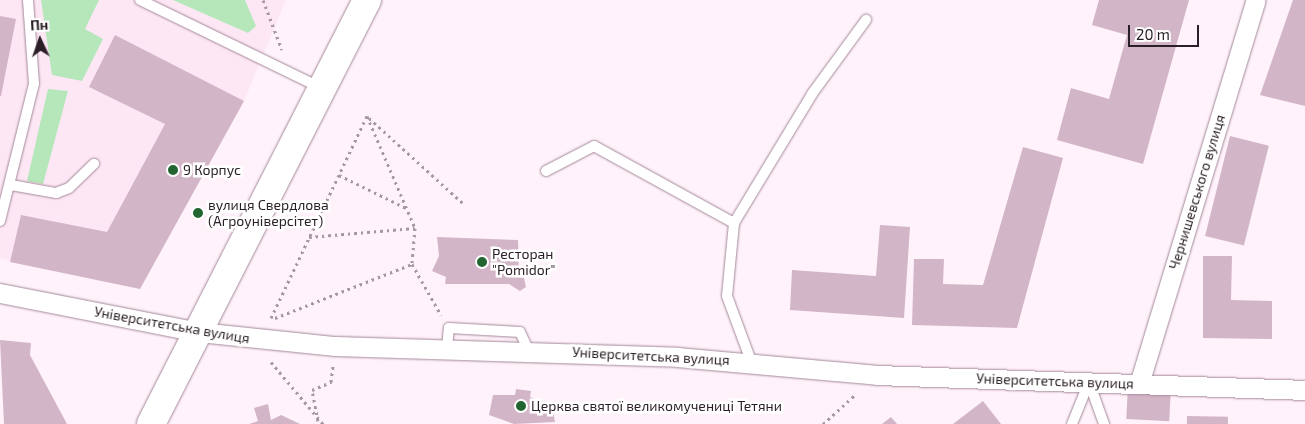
<!DOCTYPE html>
<html>
<head>
<meta charset="utf-8">
<style>
  body { margin:0 }
  #map { position:relative; width:1305px; height:424px; overflow:hidden; background:#fff2fa; font-family:"Exo 2",sans-serif }
  div>[style] { position:absolute }
  .built>* { inset:0; background:#fee7f5 }
  .green>* { inset:0; background:#b5e7ba }
  .building>* { inset:0; background:#d3b5c8; transform-origin:0 0 }
  .path>* { height:3px; margin-top:-1.5px; transform-origin:0; background:repeating-linear-gradient(90deg,#a599a1 0 2.5px,transparent 0 6.5px) }
  .roads { filter:drop-shadow(0 0 1px #a4889a) drop-shadow(0 0 1px #a4889a) }
  .service>* { height:10px; margin:-5px; padding:0 5px; transform-origin:5px; border-radius:5px; background:#fff }
  .minor>* { height:19px; margin:-9.5px; padding:0 9.5px; transform-origin:9.5px; border-radius:9.5px; background:#fff }
  .trunk>* { height:28px; margin:-14px; padding:0 14px; transform-origin:14px; border-radius:14px; background:#fff }
  .dots>* { width:14px; height:14px; translate:-50% -50%; box-sizing:border-box; border:2px solid #fff; border-radius:50% }
  span { translate:-50% -50%; white-space:nowrap; text-align:center; line-height:1.15; -webkit-text-stroke:5px #fff; paint-order:stroke }
  .poi-label { font-size:14px; color:#2a1f26 }
  .left { translate:0 -50%; text-align:left }
  .street-label { font-size:14px; color:#2a1f26 }
  .north { position:absolute; left:15px; top:15px; width:50px; height:50px; -webkit-text-stroke:4px #fff; paint-order:stroke; rotate:357deg; font-size:14px; font-weight:700; line-height:20px; text-align:center; color:#2a1f26 }
  .north::after { content:''; display:block; margin:auto; width:18px; height:22px; background:#2a1f26; clip-path:polygon(50% 0,100% 100%,50% 72%,0 100%) }
  .scale { position:absolute; left:1128px; top:25px; width:71px; height:22px; box-sizing:border-box; border:2px solid #2a1f26; border-top:0; padding-left:6px; font-size:15px; line-height:18px; white-space:nowrap; color:#2a1f26; -webkit-text-stroke:4px #fff; paint-order:stroke }
</style>
</head>
<body>
<div id="map">
  <div class="built">
    <div style="clip-path:polygon(0 0,286px 0,244px 101px,140px 289px,0 258px)"></div>
  </div>
  <div class="green">
    <div style="clip-path:polygon(41px 0,99px 0,85px 29px,103px 39px,82px 81px,52px 75px)"></div>
    <div style="clip-path:polygon(173px 0,245px 0,256px 26px,248px 33px)"></div>
    <div style="clip-path:polygon(48px 89px,68px 91px,43px 184px,27px 181px)"></div>
  </div>
  <div class="building">
    <div style="clip-path:polygon(1099px 0,1189px 0,1143px 164px,1057px 140px,1071px 88px,1109px 99px,1127px 35px,1092px 25px)"></div>
    <div style="clip-path:polygon(1293px 0,1305px 0,1305px 106px,1260px 95px)"></div>
    <div style="clip-path:polygon(0 16px,16px 19px,1px 96px,0 96px)"></div>
    <div style="clip-path:polygon(115px 35px,244px 101px,140px 289px,10px 262px,21px 215px,107px 232px,165px 124px,89px 87px)"></div>
    <div style="left:1230px;top:136px;width:40px;height:103px;rotate:14deg"></div>
    <div style="clip-path:polygon(1023px 147px,1063px 158px,1017px 328px,912px 325px,914px 259px,944px 259px,943px 284px,983px 285px)"></div>
    <div style="clip-path:polygon(880px 225px,910px 227px,904px 318px,790px 310px,792px 270px,876px 276px)"></div>
    <div style="clip-path:polygon(437px 237px,518px 240px,519px 277px,524px 278px,526px 287px,520px 291px,509px 284px,445px 284px,446px 277px,432px 271px,439px 256px)"></div>
    <div style="clip-path:polygon(1203px 256px,1232px 256px,1231px 300px,1272px 301px,1272px 339px,1203px 338px)"></div>
    <div style="clip-path:polygon(0 340px,31px 343px,30px 355px,67px 424px,4px 424px)"></div>
    <div style="left:1128px;top:386px;width:43px;height:33px;rotate:3deg"></div>
    <div style="clip-path:polygon(516px 389px,531px 391px,530px 397px,552px 406px,555px 422px,514px 424px,489px 415px,493px 395px,515px 395px)"></div>
    <div style="clip-path:polygon(983px 401px,1001px 424px,953px 424px)"></div>
    <div style="clip-path:polygon(268px 404px,271px 420px,281px 415px,300px 424px,249px 424px,258px 421px,254px 408px)"></div>
    <div style="left:1187px;top:416px;width:41px;height:8px;rotate:1deg"></div>
    <div style="clip-path:polygon(891px 417px,897px 424px,882px 424px)"></div>
  </div>
  <div class="path">
    <div style="left:263px;top:0;width:53px;rotate:69.2deg"></div>
    <div style="left:367px;top:116px;width:122px;rotate:66.8deg"></div>
    <div style="left:415px;top:228px;width:36px;rotate:95deg"></div>
    <div style="left:412px;top:264px;width:59px;rotate:60.4deg"></div>
    <div style="left:369px;top:118px;width:130px;rotate:42.2deg"></div>
    <div style="left:339px;top:175px;width:75px;rotate:26.2deg"></div>
    <div style="left:309px;top:237px;width:106px;rotate:-4.9deg"></div>
    <div style="left:271px;top:318px;width:224px;rotate:-64.6deg"></div>
    <div style="left:275px;top:318px;width:147px;rotate:-21.5deg"></div>
    <div style="left:271px;top:362px;width:81px;rotate:50deg"></div>
    <div style="left:318px;top:421px;width:32px;rotate:-101deg"></div>
    <div style="left:312px;top:390px;width:21px;rotate:-23deg"></div>
    <div style="left:331px;top:382px;width:17px;rotate:-83deg"></div>
    <div style="left:823px;top:424px;width:45px;rotate:-42.3deg"></div>
  </div>
  <div class="roads">
    <div class="service">
      <div style="left:140px;top:0;width:201px;rotate:25.9deg"></div>
      <div style="left:546px;top:171px;width:54px;rotate:-27.5deg"></div>
      <div style="left:594px;top:146px;width:160px;rotate:28.8deg"></div>
      <div style="left:11px;top:185px;width:46px;rotate:10.1deg"></div>
      <div style="left:56px;top:193px;width:14px;rotate:-21deg"></div>
      <div style="left:69px;top:188px;width:35px;rotate:-44deg"></div>
      <div style="left:0;top:221px;width:141px;rotate:-76.1deg"></div>
      <div style="left:34px;top:84px;width:84px;rotate:-94.1deg"></div>
      <div style="left:447px;top:349px;width:21px;rotate:-85deg"></div>
      <div style="left:449px;top:328px;width:71px;rotate:3.2deg"></div>
      <div style="left:520px;top:332px;width:21px;rotate:65deg"></div>
      <div style="left:751px;top:361px;width:69px;rotate:-110.3deg"></div>
      <div style="left:727px;top:296px;width:73px;rotate:-84.5deg"></div>
      <div style="left:734px;top:223px;width:151px;rotate:-58.8deg"></div>
      <div style="left:812px;top:94px;width:92px;rotate:-53.9deg"></div>
      <div style="left:1089px;top:382px;width:45px;rotate:70.3deg"></div>
      <div style="left:1072px;top:424px;width:45px;rotate:-68deg"></div>
    </div>
    <div class="minor">
      <div style="left:0;top:293px;width:203px;rotate:11.1deg"></div>
      <div style="left:199px;top:332px;width:137px;rotate:5.9deg"></div>
      <div style="left:335px;top:346px;width:342px;rotate:1.8deg"></div>
      <div style="left:677px;top:357px;width:201px;rotate:5.1deg"></div>
      <div style="left:877px;top:375px;width:428px;rotate:2deg"></div>
      <div style="left:1139px;top:384px;width:401px;rotate:-73.1deg"></div>
    </div>
    <div class="trunk">
      <div style="left:151px;top:424px;width:476px;rotate:-63deg"></div>
    </div>
  </div>
  <div class="dots">
    <div style="left:173px;top:170px;background:#226530"></div>
    <div style="left:198px;top:213px;background:#226530"></div>
    <div style="left:482px;top:262px;background:#226530"></div>
    <div style="left:521px;top:406px;background:#226530"></div>
  </div>
  <div class="poi-label">
    <span class="left" style="left:183px;top:170px">9 Корпус</span>
    <span class="left" style="left:208px;top:213px">вулиця Свердлова<br>(Агроуніверсітет)</span>
    <span class="left" style="left:492px;top:262px">Ресторан<br>"Pomidor"</span>
    <span class="left" style="left:531px;top:406px">Церква святої великомучениці Тетяни</span>
  </div>
  <div class="street-label">
    <span style="left:1197px;top:192px;rotate:-73deg">Чернишевського вулиця</span>
    <span style="left:172px;top:325px;rotate:10deg">Університетська вулиця</span>
    <span style="left:651px;top:356px;rotate:3deg">Університетська вулиця</span>
    <span style="left:1055px;top:381px;rotate:2deg">Університетська вулиця</span>
  </div>
  <div class="north">Пн</div>
  <div class="scale">20 m</div>
</div>
</body>
</html>
